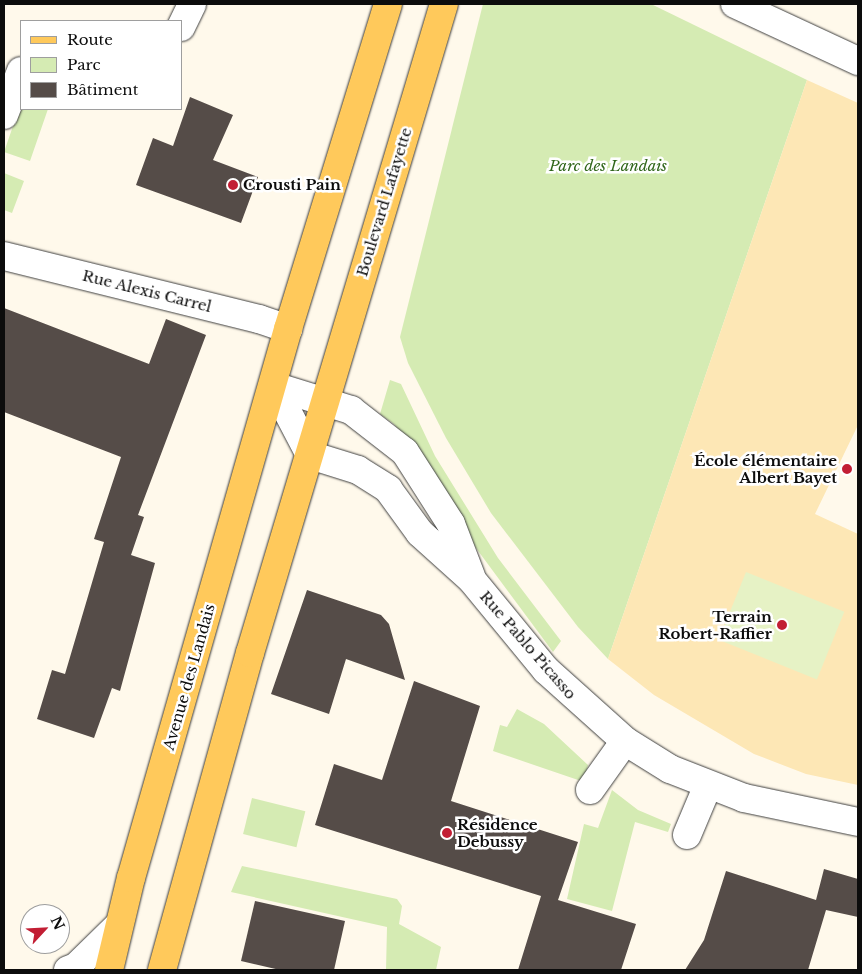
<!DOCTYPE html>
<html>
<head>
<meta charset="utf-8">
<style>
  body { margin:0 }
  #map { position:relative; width:862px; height:974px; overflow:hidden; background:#fff9eb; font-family:"Libre Baskerville",serif }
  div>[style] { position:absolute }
  .green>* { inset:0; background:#d5ebb3; transform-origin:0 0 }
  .sand>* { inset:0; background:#fde7b5 }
  .pitch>* { inset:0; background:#e6f2c5; transform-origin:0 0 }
  .building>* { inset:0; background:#554c48 }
  .roads { filter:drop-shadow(0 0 1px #3f3f3f) drop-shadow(0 0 1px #3f3f3f) }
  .minor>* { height:28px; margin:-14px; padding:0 14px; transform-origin:14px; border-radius:14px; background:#fff }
  .major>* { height:28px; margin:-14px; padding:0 14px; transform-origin:14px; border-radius:14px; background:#ffc95b }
  .dots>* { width:14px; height:14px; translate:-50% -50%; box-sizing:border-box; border:2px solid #fff; border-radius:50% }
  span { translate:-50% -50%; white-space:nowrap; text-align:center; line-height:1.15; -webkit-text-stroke:5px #fff; paint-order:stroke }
  .park-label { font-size:15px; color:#30661a; font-style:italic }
  .poi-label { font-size:15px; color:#0c0c0c; font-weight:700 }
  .left { translate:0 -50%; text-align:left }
  .right { translate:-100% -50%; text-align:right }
  .street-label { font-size:15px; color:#0c0c0c }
  .frame { position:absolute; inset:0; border:5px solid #0c0c0c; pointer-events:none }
  .legend { position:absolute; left:20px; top:20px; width:162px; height:90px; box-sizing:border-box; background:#fff; border:1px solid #9e9e9e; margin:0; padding:6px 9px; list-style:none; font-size:15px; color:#0c0c0c }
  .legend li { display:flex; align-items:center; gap:10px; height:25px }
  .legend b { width:25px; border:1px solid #9e9e9e }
  .north { position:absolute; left:20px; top:904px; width:50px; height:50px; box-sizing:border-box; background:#fff; border:1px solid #9e9e9e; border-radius:50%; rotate:65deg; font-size:14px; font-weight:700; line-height:20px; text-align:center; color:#0c0c0c }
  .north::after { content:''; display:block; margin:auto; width:18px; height:22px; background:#c21e34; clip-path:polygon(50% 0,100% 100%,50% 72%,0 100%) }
</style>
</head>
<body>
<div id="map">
  <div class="green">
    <div style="clip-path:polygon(483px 4px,651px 4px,807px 80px,608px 659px,578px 627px,491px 513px,446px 438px,408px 363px,400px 337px)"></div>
    <div style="clip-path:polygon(21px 103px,21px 109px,48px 109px,30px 161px,4px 152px)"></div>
    <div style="clip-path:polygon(4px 173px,24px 181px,12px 213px,4px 210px)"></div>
    <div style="clip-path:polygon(390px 380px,401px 384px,435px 456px,498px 558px,561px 641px,553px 652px,473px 544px,423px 461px,394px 424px,380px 414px)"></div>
    <div style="clip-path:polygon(517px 709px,544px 724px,588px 765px,584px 782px,493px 751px,500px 725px,507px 727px)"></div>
    <div style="clip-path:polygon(612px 790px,638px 810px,671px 824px,668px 832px,635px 822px,612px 911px,567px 899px,584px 824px,598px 828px)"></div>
    <div style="left:252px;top:798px;width:55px;height:37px;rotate:14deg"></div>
    <div style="clip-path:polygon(242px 866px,397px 899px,402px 906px,399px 924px,441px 947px,436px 970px,386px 970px,387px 927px,231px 892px)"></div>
  </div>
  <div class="sand">
    <div style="clip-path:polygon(807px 80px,858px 103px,858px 425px,815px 514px,858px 534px,858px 785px,806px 774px,754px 754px,654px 695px,608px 659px)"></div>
  </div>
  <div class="pitch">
    <div style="left:746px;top:572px;width:106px;height:73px;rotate:22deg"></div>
  </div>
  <div class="building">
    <div style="clip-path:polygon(190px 97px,233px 115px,213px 160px,258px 177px,241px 223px,136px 185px,153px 138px,173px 146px)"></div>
    <div style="clip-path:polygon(4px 308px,149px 364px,166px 319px,206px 335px,138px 515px,144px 517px,131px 555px,155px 563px,120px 691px,112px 688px,94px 738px,37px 719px,52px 670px,65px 674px,104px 542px,94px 539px,121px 457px,4px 412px)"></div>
    <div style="clip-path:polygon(307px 590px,381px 615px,389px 624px,405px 680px,346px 659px,329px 714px,271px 694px)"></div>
    <div style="clip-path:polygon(414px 681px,480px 706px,451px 801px,578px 842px,558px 900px,636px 924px,621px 970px,518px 970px,541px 896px,315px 825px,334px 764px,382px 780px)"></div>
    <div style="clip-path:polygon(824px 869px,858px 879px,858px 917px,826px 910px,808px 970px,685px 970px,704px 940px,726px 871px,816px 900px)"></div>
    <div style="clip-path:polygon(255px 901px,345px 921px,334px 970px,280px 970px,241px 961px)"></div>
  </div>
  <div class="roads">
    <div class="minor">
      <div style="left:735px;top:4px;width:136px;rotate:24.9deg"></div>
      <div style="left:181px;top:27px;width:25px;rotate:-64deg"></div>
      <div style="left:4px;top:115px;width:47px;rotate:-68.9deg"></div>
      <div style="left:4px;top:256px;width:263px;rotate:13.9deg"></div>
      <div style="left:259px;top:319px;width:31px;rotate:19deg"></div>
      <div style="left:274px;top:386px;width:78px;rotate:62.4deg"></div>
      <div style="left:310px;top:455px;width:50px;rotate:17.4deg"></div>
      <div style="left:358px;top:470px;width:36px;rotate:32deg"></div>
      <div style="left:388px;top:489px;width:54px;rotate:54deg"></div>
      <div style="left:420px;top:533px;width:70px;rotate:42.1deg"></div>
      <div style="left:472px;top:580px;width:117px;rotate:50.6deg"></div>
      <div style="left:546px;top:670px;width:106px;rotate:41.9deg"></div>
      <div style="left:625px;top:741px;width:53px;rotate:31.9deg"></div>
      <div style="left:670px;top:769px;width:79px;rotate:21.4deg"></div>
      <div style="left:744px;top:798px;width:116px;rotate:11.9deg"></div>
      <div style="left:274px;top:386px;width:81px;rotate:17.3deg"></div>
      <div style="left:351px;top:410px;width:68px;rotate:37.9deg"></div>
      <div style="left:405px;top:452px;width:85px;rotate:57.4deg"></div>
      <div style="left:451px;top:524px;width:56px;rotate:69deg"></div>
      <div style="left:590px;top:790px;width:60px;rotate:-54.5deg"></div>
      <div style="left:687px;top:835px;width:54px;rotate:-67.2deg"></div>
      <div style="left:68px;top:970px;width:9px;rotate:-21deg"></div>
      <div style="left:76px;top:967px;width:60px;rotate:-44.3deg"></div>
    </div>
    <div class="major">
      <div style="left:109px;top:970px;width:95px;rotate:-76.6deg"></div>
      <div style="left:131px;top:878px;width:571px;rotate:-74.04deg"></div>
      <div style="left:288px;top:329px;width:340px;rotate:-72.9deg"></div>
      <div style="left:162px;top:970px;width:329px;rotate:-74.5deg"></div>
      <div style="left:250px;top:653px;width:677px;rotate:-73.36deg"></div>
    </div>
  </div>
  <div class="dots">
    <div style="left:233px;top:185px;background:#c21e34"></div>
    <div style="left:847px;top:469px;background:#c21e34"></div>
    <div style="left:782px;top:625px;background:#c21e34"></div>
    <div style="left:447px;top:833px;background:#c21e34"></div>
  </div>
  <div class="park-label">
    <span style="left:608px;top:166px">Parc des Landais</span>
  </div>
  <div class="poi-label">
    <span class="left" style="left:243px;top:185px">Crousti Pain</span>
    <span class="right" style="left:837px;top:469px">École élémentaire<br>Albert Bayet</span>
    <span class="right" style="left:772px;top:625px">Terrain<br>Robert-Raffier</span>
    <span class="left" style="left:457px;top:833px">Résidence<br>Debussy</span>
  </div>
  <div class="street-label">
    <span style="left:384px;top:202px;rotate:-73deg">Boulevard Lafayette</span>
    <span style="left:147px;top:291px;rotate:14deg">Rue Alexis Carrel</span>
    <span style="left:528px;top:645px;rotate:49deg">Rue Pablo Picasso</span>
    <span style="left:189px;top:677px;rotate:-74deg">Avenue des Landais</span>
  </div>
  <div class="frame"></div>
  <ul class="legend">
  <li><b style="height:6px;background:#ffc95b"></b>Route</li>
  <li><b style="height:14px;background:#d5ebb3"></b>Parc</li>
  <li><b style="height:14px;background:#554c48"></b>Bâtiment</li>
  </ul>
  <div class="north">N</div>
</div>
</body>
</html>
